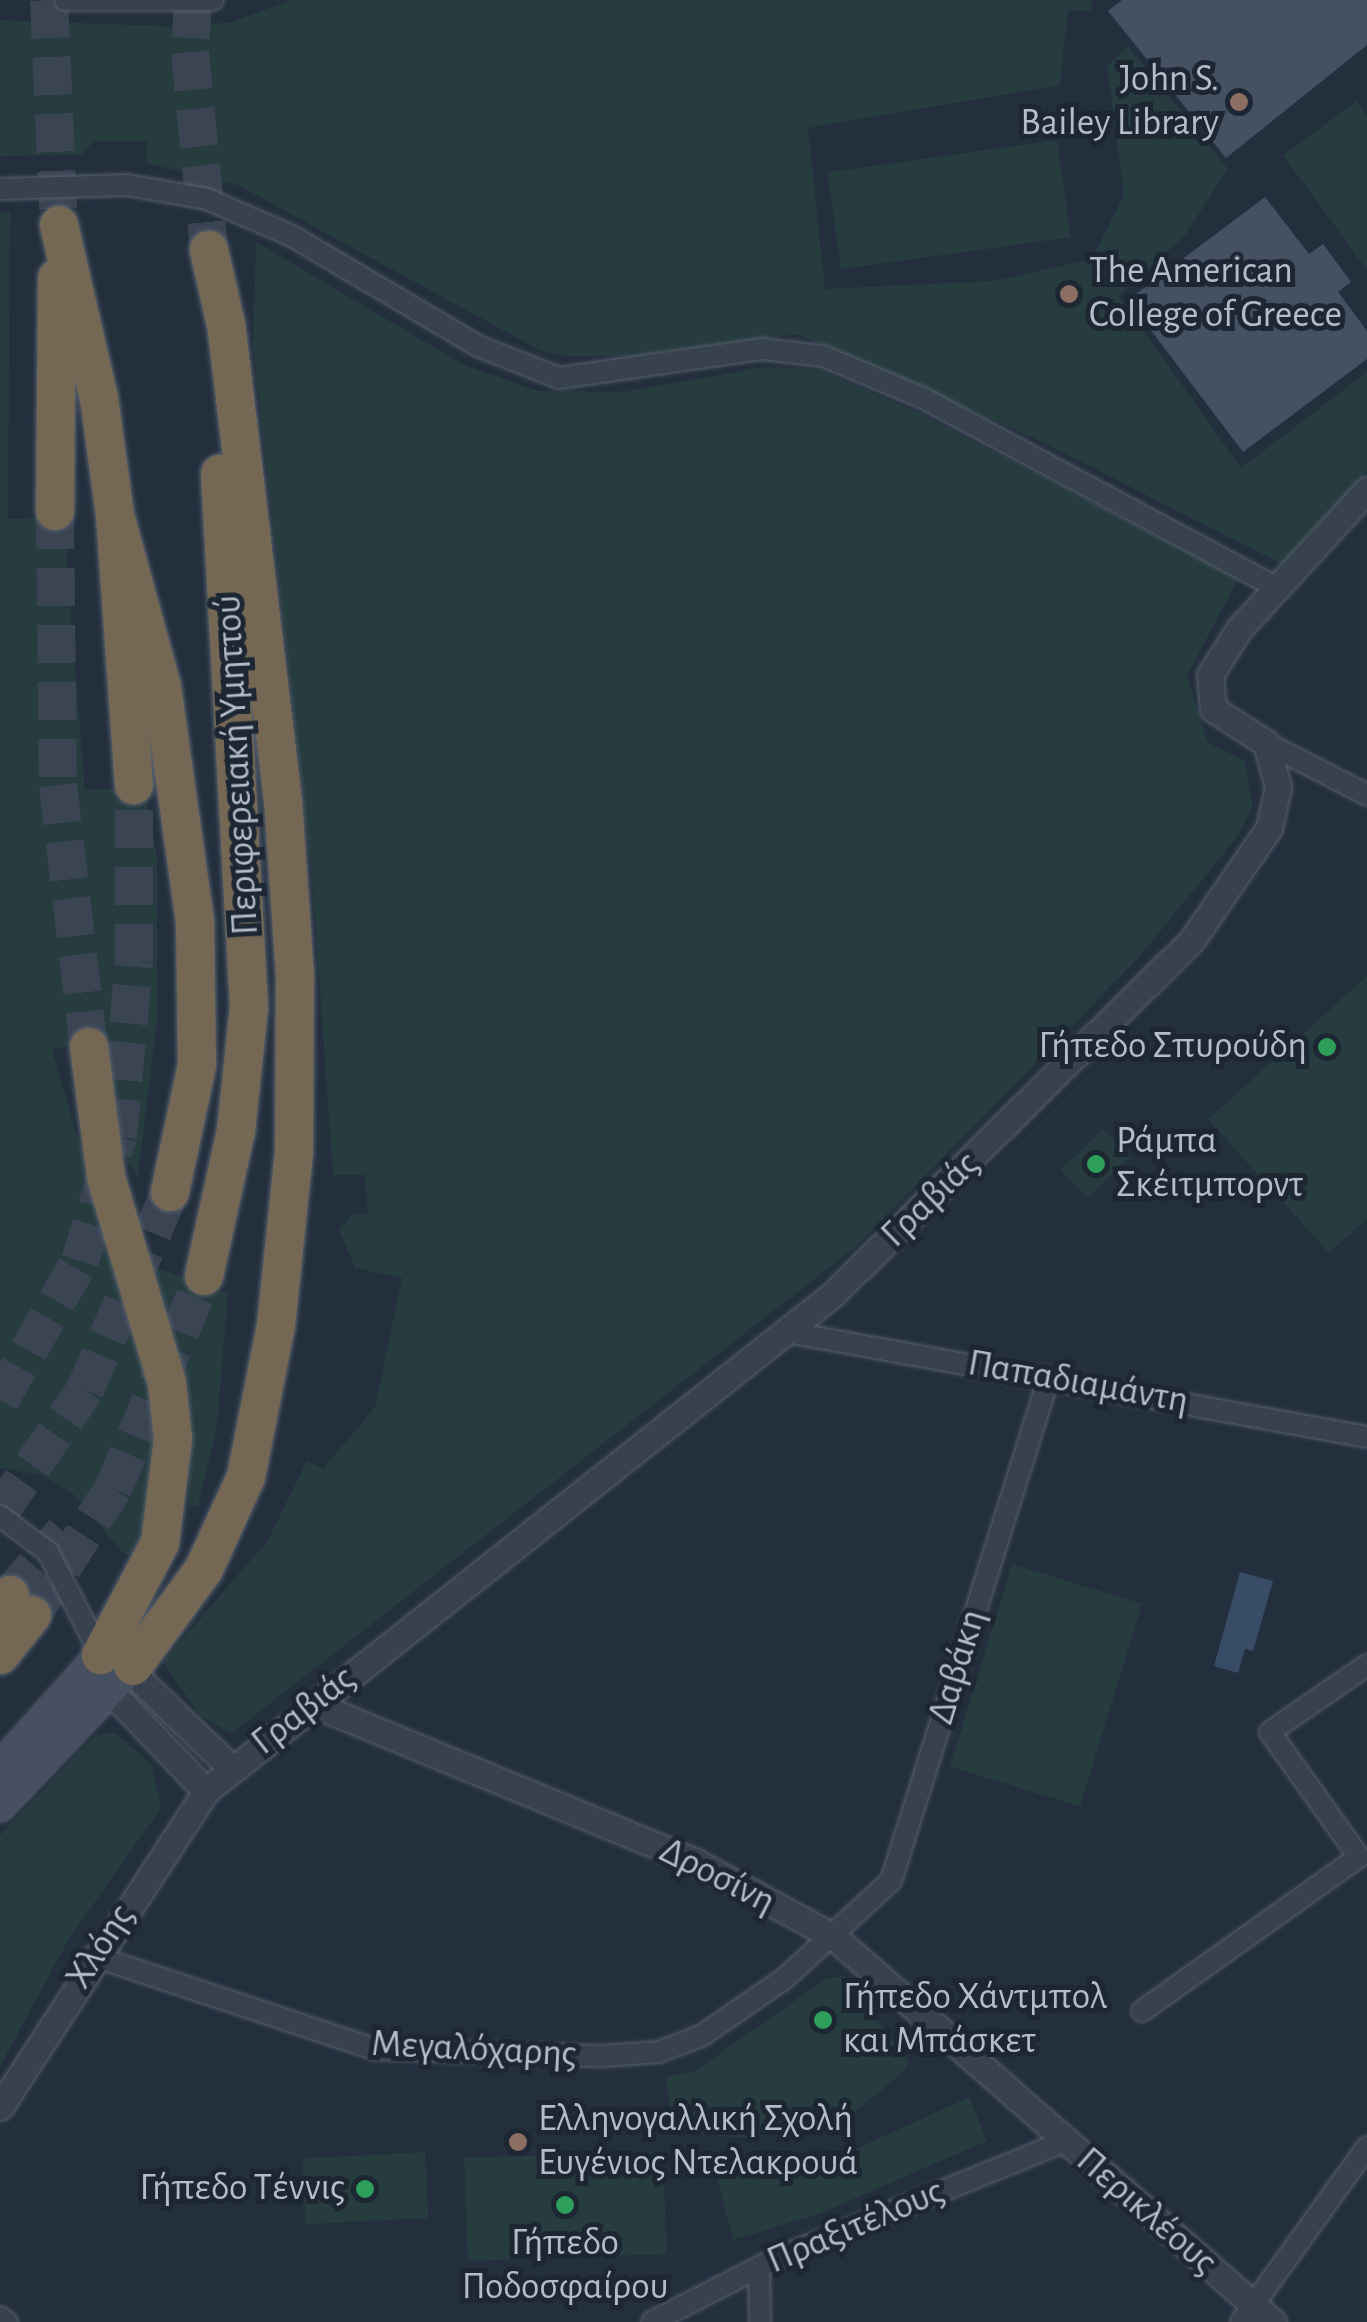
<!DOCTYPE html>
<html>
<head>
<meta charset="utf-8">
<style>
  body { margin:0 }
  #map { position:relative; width:1367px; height:2322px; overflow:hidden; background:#242f3e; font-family:"Alegreya Sans",sans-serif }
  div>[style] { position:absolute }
  .green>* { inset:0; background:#263c3f; transform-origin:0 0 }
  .water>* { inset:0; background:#394c67 }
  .building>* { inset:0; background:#455162 }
  .motorway-tunnel>* { height:38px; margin-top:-19px; transform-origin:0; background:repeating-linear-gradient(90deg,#3a4453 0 38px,transparent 0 57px) }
  .roads { filter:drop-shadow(0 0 2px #565f6c) drop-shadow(0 0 2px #565f6c) }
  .minor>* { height:20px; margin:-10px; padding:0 10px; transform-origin:10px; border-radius:10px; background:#38414e }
  .tertiary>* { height:25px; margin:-12.5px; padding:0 12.5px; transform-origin:12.5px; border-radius:12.5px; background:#38414e }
  .secondary>* { height:30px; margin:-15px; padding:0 15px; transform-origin:15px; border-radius:15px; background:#465061 }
  .motorway>* { height:38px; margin:-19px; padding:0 19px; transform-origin:19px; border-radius:19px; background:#746855 }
  .dots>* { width:28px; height:28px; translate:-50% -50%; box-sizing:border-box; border:5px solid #1d2633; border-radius:50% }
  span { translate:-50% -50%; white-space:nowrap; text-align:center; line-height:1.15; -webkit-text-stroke:10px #1d2633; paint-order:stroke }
  .poi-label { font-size:38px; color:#b4bcc9 }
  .right { translate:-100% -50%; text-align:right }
  .left { translate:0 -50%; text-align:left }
  .street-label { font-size:38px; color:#b4bcc9 }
</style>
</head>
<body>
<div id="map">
  <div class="green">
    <div style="clip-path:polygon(292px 0,1093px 0,1090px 11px,1068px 10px,1060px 85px,808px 128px,825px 289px,993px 281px,1092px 259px,1124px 195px,1107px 66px,1128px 46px,1228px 169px,1185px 235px,1119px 296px,1241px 468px,1367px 372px,1367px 472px,1282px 564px,1036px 439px,797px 334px,637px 356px,564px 356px,539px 350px,238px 185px,146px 163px,146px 141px,93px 141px,83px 155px,0 156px,0 20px,187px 27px,231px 22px)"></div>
    <div style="clip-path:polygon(1357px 101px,1367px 115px,1367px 270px,1283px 155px)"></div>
    <div style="left:1057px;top:140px;width:98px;height:232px;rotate:82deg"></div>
    <div style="clip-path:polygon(10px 212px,8px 519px,63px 516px,85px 790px,144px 787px,157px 856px,157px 1022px,138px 1176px,118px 1151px,91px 1042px,52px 1049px,79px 1143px,135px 1232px,175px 1369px,142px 1562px,123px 1553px,72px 1493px,42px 1475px,0 1468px,0 213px)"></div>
    <div style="clip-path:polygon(256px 242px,464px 365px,538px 391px,624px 392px,763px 367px,818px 369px,920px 413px,1238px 579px,1187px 676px,1208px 743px,1244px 760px,1253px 805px,1238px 836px,1139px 957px,858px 1245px,232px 1733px,200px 1716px,163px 1662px,268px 1540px,307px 1461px,323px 1469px,375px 1407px,402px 1278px,355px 1268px,339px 1229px,353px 1214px,368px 1214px,365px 1175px,333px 1175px,312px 876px,253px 346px)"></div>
    <div style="clip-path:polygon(1367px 976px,1367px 1219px,1329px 1253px,1208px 1119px)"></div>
    <div style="left:1103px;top:1129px;width:39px;height:59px;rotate:46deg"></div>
    <div style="clip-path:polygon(154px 1267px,228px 1293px,217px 1426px,198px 1507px,189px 1505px,189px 1391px)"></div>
    <div style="left:1012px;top:1564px;width:136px;height:212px;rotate:17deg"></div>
    <div style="clip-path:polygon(115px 1733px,151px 1764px,161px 1808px,69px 1939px,0 2066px,0 1835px,95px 1735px)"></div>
    <div style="clip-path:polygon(844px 1976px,910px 2062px,902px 2073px,857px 2110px,802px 2132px,743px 2138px,673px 2131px,666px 2077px,695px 2071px,827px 1978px)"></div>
    <div style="clip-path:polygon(969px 2097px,987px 2141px,821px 2213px,733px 2240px,715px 2169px,828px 2162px)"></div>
    <div style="left:663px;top:2151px;width:103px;height:199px;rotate:88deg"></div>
    <div style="left:425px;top:2152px;width:66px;height:123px;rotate:87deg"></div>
  </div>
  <div class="water">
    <div style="clip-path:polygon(1240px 1572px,1273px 1581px,1253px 1651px,1245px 1649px,1238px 1673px,1214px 1666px)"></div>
  </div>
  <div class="building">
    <div style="clip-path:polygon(1122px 0,1367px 0,1367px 45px,1226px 158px,1108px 11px)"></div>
    <div style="clip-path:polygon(1265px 197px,1309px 254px,1323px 244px,1351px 282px,1338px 292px,1367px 331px,1367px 359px,1243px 452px,1128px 300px)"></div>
  </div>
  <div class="motorway-tunnel">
    <div style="left:49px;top:0;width:225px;rotate:87.5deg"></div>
    <div style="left:193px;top:0;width:52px;rotate:93.3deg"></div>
    <div style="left:190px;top:52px;width:199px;rotate:84.5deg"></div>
    <div style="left:55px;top:511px;width:274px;rotate:89.4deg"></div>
    <div style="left:58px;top:785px;width:264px;rotate:83.3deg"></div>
    <div style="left:0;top:1400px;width:160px;rotate:-60.1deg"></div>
    <div style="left:80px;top:1261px;width:130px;rotate:-73deg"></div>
    <div style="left:118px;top:1137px;width:176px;rotate:-84.8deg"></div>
    <div style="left:134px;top:962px;width:177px;rotate:-90deg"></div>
    <div style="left:0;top:1512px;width:149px;rotate:-55.1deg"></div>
    <div style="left:85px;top:1390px;width:215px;rotate:-66.8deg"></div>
    <div style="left:10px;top:1595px;width:83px;rotate:-49.4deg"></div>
    <div style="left:32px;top:1615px;width:150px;rotate:-57.3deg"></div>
    <div style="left:113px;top:1489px;width:232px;rotate:-66.9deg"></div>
  </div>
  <div class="roads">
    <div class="minor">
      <div style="left:65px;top:0;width:148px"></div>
      <div style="left:0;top:189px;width:127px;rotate:-1.8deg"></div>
      <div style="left:127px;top:185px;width:81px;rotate:9.9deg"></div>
      <div style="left:207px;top:199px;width:93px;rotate:23.5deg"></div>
      <div style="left:292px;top:236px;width:216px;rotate:30.6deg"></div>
      <div style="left:478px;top:346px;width:87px;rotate:21.6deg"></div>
      <div style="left:559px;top:378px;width:206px;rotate:-8.1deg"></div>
      <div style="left:763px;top:349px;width:60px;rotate:6.7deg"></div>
      <div style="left:823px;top:356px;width:108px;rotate:22.8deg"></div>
      <div style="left:923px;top:398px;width:400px;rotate:28.2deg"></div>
      <div style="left:1266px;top:743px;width:114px;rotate:27.2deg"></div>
      <div style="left:787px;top:1332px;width:589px;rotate:10.26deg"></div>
      <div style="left:0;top:1516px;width:60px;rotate:36.9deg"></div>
      <div style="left:48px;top:1552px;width:116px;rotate:62.8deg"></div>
      <div style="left:93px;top:1956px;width:297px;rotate:18.3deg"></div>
      <div style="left:375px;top:2049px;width:228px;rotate:1.8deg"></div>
      <div style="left:603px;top:2056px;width:56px;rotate:-4.1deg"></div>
      <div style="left:659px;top:2052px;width:45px;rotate:-20.9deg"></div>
      <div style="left:701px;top:2036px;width:102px;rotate:-34.6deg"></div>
      <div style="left:785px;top:1978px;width:144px;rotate:-42.5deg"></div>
      <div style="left:891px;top:1881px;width:528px;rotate:-72.59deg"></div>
      <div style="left:1142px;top:2011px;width:266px;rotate:-35.4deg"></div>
      <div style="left:1359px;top:1857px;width:153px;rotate:-125.5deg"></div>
      <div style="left:1270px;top:1732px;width:118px;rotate:-34.6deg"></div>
      <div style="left:759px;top:2267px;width:55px;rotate:89deg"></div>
      <div style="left:0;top:2317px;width:9px;rotate:36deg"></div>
      <div style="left:652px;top:2322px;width:138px;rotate:-27.1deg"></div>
      <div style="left:775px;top:2259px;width:313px;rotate:-22.1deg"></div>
      <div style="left:1241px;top:2322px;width:216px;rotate:-54.2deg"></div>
    </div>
    <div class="tertiary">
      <div style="left:120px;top:1661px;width:154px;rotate:43.9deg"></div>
      <div style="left:106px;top:1675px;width:16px;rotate:76deg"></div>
      <div style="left:110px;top:1691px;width:139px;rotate:46.2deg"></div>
      <div style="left:313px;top:1704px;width:414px;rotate:22.4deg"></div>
      <div style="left:696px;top:1862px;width:157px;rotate:28.5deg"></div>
      <div style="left:834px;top:1937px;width:584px;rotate:41.25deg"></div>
      <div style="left:0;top:2107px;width:377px;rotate:-56.9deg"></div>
      <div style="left:206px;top:1791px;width:799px;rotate:-38.39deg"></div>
      <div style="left:832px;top:1295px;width:506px;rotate:-44.6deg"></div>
      <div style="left:1192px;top:940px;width:136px;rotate:-55.5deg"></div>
      <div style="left:1269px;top:828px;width:42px;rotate:-77.6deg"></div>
      <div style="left:1278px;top:787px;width:46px;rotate:-105.3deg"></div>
      <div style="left:1266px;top:743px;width:63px;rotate:-147.3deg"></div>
      <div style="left:1213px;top:709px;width:34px;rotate:-95deg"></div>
      <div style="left:1210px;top:675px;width:54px;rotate:-57.8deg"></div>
      <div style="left:1239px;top:629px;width:189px;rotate:-47.4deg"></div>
    </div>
    <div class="secondary">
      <div style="left:0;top:1768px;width:152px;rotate:-48.2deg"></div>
      <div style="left:0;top:1806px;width:193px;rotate:-46.5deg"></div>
    </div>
    <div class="motorway">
      <div style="left:59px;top:225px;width:178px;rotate:77deg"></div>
      <div style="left:99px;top:398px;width:118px;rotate:82.2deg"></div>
      <div style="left:115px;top:515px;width:271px;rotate:86deg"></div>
      <div style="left:55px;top:511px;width:233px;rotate:-89.5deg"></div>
      <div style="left:115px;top:515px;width:178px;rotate:74.7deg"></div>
      <div style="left:162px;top:687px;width:238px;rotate:82deg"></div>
      <div style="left:195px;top:923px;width:142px;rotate:89.2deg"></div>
      <div style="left:197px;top:1065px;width:130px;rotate:102deg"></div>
      <div style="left:89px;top:1047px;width:131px;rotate:82.5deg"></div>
      <div style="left:106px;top:1177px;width:215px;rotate:73.5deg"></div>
      <div style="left:167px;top:1383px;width:56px;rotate:83.9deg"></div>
      <div style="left:173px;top:1439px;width:105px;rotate:97.1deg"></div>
      <div style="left:160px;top:1543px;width:127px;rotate:117.8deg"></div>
      <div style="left:204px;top:1276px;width:148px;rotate:-77.6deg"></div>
      <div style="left:236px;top:1131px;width:125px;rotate:-84deg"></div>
      <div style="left:249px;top:1007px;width:534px;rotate:-93.11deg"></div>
      <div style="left:0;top:1605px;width:14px;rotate:-45deg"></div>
      <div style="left:0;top:1655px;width:51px;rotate:-51.3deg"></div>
      <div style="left:133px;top:1666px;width:120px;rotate:-53.8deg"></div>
      <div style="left:204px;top:1569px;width:101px;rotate:-65.5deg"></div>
      <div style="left:246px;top:1477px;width:154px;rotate:-78.8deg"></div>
      <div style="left:276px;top:1326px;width:174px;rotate:-84.1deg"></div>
      <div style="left:294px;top:1153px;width:177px;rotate:-89.7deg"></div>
      <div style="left:295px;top:976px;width:175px;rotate:-93.9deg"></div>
      <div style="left:283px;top:801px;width:479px;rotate:-96.8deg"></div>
      <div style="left:226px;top:325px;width:77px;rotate:-102.8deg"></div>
    </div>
  </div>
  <div class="dots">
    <div style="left:1239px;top:102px;background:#8d6e63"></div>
    <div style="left:1069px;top:294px;background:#8d6e63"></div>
    <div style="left:1327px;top:1047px;background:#2e9e5b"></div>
    <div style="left:1096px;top:1164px;background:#2e9e5b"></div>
    <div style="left:823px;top:2020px;background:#2e9e5b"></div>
    <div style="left:518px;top:2142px;background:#8d6e63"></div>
    <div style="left:365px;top:2189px;background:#2e9e5b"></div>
    <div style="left:565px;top:2205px;background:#2e9e5b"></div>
  </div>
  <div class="poi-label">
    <span class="right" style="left:1219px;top:102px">John S.<br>Bailey Library</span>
    <span class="left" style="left:1089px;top:294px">The American<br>College of Greece</span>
    <span class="right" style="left:1307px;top:1047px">Γήπεδο Σπυρούδη</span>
    <span class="left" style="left:1116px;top:1164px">Ράμπα<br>Σκέιτμπορντ</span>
    <span class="left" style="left:843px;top:2020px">Γήπεδο Χάντμπολ<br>και Μπάσκετ</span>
    <span class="left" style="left:538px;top:2142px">Ελληνογαλλική Σχολή<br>Ευγένιος Ντελακρουά</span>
    <span class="right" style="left:345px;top:2189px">Γήπεδο Τέννις</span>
    <span style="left:565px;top:2266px">Γήπεδο<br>Ποδοσφαίρου</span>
  </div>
  <div class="street-label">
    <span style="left:238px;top:765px;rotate:-93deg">Περιφερειακή Υμηττού</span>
    <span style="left:931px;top:1200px;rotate:-44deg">Γραβιάς</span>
    <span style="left:1078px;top:1383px;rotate:10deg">Παπαδιαμάντη</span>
    <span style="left:958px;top:1667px;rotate:-73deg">Δαβάκη</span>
    <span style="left:304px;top:1711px;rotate:-38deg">Γραβιάς</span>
    <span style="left:717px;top:1877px;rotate:27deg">Δροσίνη</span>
    <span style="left:101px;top:1947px;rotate:-57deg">Χλόης</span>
    <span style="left:474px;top:2050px;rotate:3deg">Μεγαλόχαρης</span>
    <span style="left:1146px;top:2212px;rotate:41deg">Περικλέους</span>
    <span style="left:856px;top:2227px;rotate:-23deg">Πραξιτέλους</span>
  </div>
</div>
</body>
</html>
